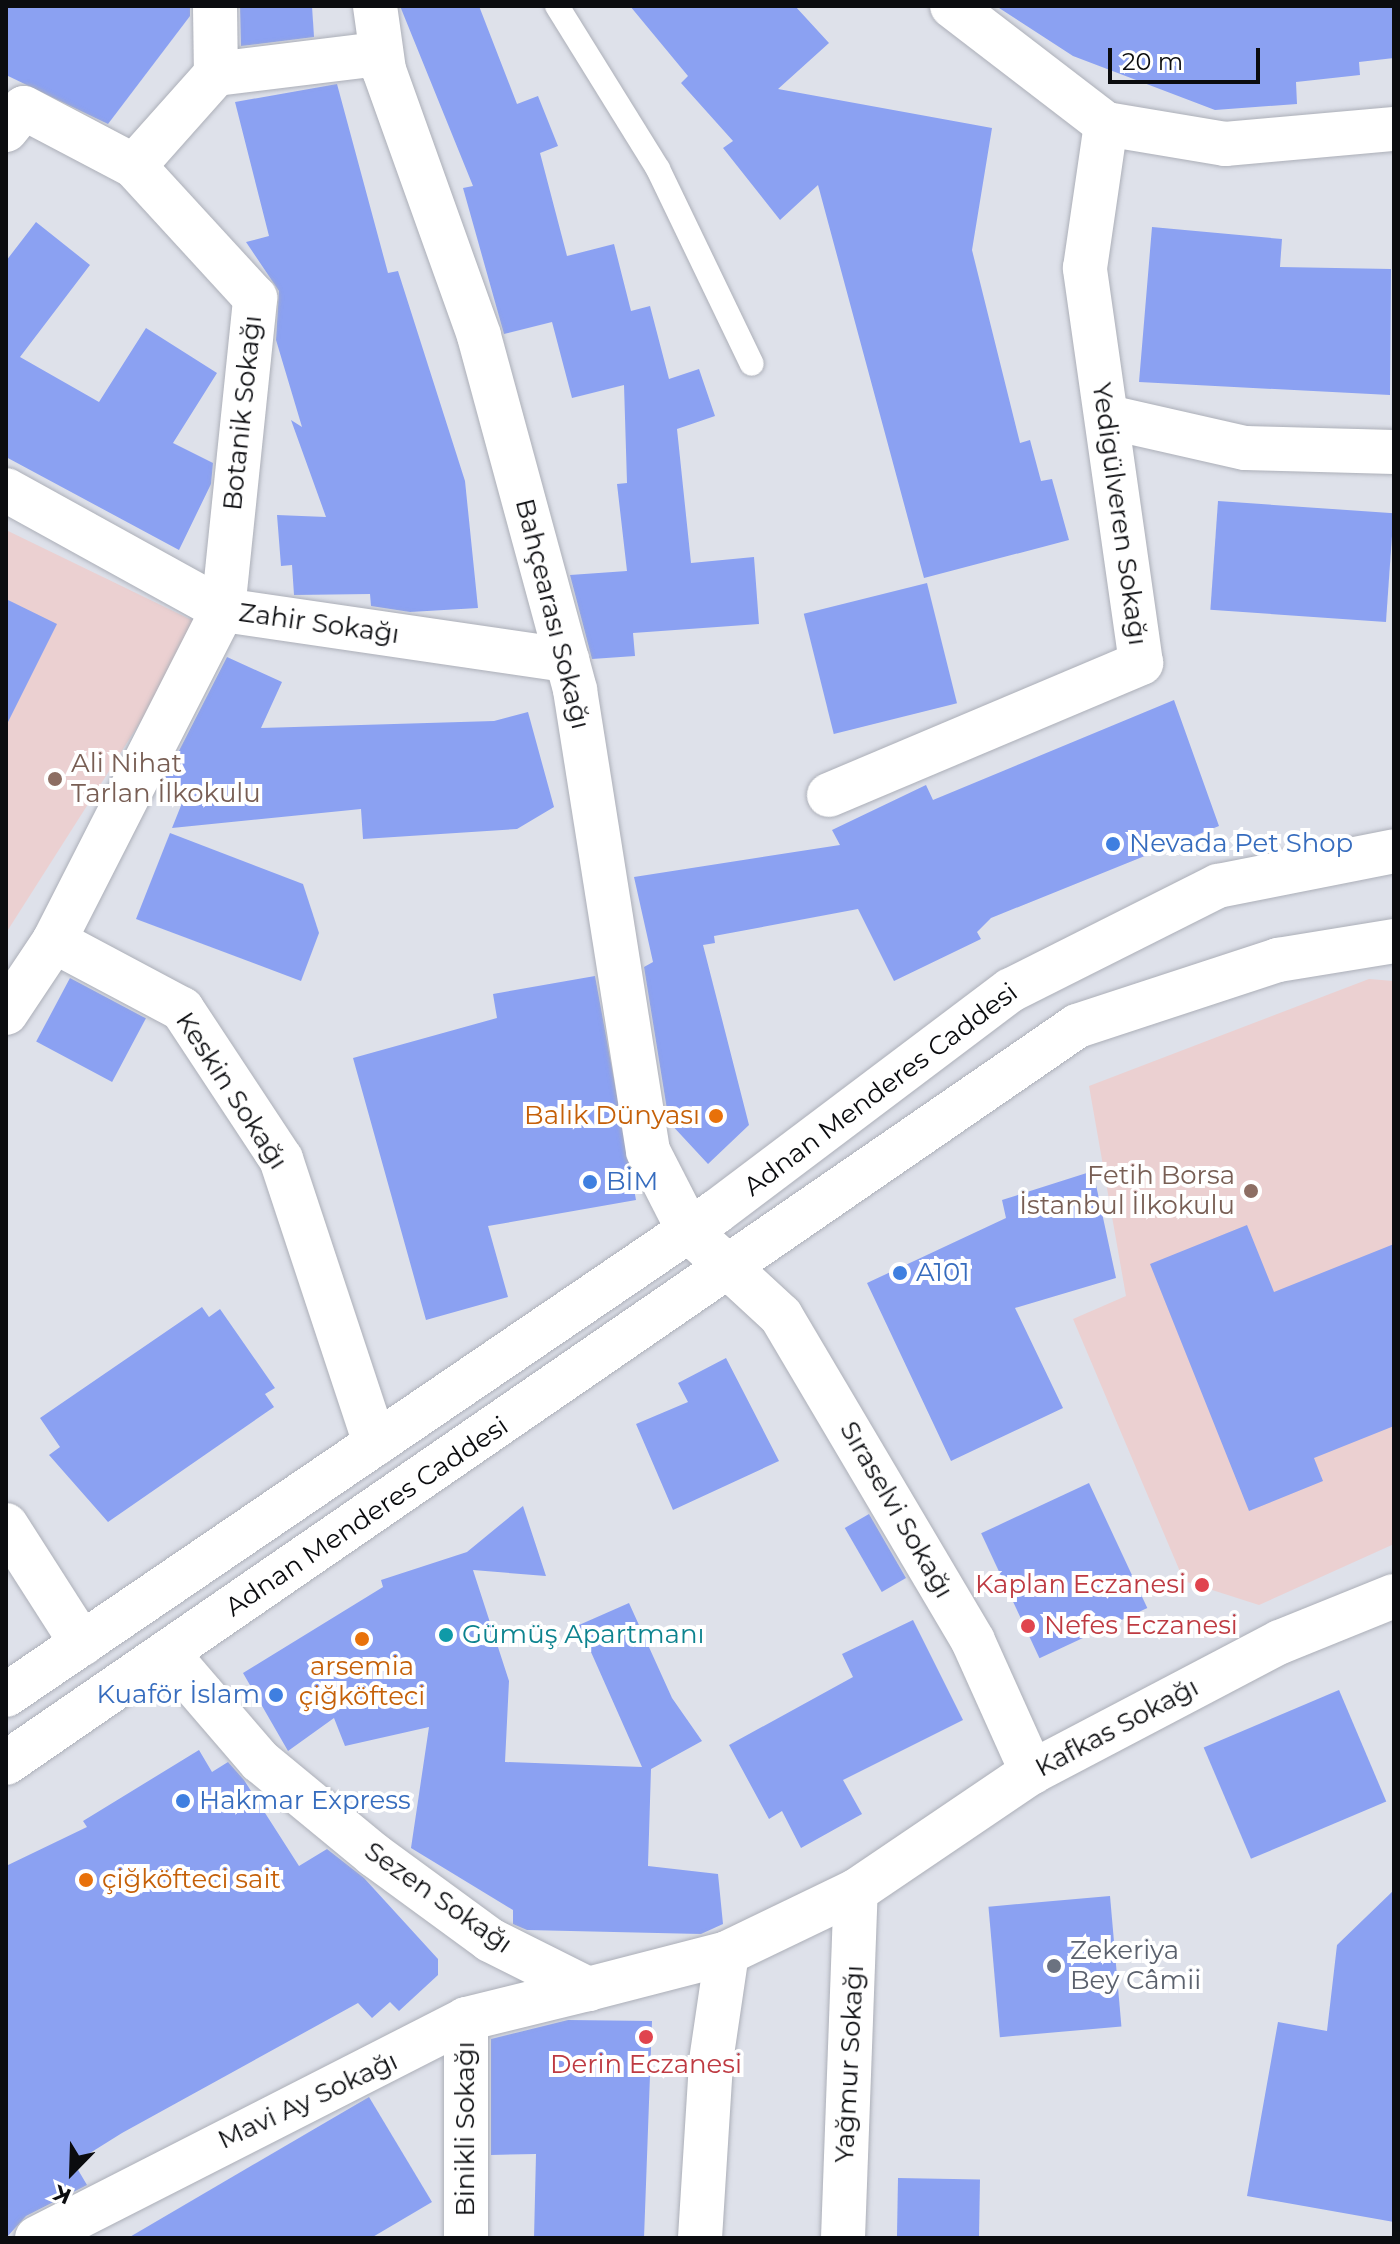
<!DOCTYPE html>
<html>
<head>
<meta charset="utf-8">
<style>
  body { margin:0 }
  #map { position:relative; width:1400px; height:2244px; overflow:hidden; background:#dee1ea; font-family:Montserrat,sans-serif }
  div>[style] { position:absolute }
  .education>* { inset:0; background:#ebd0d1 }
  .building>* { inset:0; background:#8ba1f2; transform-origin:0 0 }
  .roads { filter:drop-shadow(0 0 2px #acafb8) drop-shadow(0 0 2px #acafb8) }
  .service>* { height:24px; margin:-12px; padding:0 12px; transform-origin:12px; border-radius:12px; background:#fff }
  .minor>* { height:44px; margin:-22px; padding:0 22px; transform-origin:22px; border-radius:22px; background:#fff }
  .tertiary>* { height:44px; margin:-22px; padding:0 22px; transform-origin:22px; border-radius:22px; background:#fff }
  .dots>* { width:22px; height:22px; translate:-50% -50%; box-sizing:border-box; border:4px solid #fff; border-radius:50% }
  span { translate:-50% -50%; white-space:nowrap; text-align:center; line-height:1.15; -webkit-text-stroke:8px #fff; paint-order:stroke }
  .street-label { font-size:26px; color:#0b0c0f }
  .education-label { font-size:26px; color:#785e54 }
  .left { translate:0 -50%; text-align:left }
  .right { translate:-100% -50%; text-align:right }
  .shop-label { font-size:26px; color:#366cbe }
  .food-label { font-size:26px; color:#c56008 }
  .health-label { font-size:26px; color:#be3a42 }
  .culture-label { font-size:26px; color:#0d838f }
  .worship-label { font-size:26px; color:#5b616d }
  .frame { position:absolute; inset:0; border:8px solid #0b0c0f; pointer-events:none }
  .north { position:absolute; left:32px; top:2132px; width:80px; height:80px; -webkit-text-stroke:6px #fff; paint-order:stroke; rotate:203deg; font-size:22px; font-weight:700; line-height:32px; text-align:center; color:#0b0c0f }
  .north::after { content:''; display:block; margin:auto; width:28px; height:36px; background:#0b0c0f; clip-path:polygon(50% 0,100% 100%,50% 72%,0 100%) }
  .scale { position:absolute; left:1108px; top:48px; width:152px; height:36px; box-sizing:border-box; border:4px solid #0b0c0f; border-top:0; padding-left:10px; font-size:24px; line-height:28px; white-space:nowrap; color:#0b0c0f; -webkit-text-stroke:6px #fff; paint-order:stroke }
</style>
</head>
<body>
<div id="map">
  <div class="education">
    <div style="clip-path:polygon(6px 530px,202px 625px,6px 933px)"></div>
    <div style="clip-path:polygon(1369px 979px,1394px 981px,1394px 1544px,1259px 1605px,1184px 1581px,1073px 1319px,1126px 1296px,1089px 1086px)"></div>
  </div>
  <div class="building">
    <div style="clip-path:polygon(6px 6px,190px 6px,190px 16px,108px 124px,6px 75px)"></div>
    <div style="clip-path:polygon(240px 6px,312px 6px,314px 37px,241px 46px)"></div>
    <div style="clip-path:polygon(400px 6px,479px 6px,517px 104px,538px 96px,558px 146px,540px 153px,567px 256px,614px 244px,631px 311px,650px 306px,669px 379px,699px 369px,715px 416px,677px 429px,691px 563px,754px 557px,759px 624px,633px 633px,635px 656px,592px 659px,570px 575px,627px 571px,617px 484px,627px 483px,624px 385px,572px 398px,552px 322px,504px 334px,463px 188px,473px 186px)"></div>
    <div style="clip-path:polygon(630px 6px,795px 6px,829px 43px,778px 89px,992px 128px,972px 250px,1020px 443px,1030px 440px,1041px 481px,1052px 479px,1069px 540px,924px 578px,818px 185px,780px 220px,723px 148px,733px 141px,681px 83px,688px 76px)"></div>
    <div style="clip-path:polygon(996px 6px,1394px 6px,1394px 58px,1359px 62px,1360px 75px,1296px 82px,1297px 104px,1215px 110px,1073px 56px)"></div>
    <div style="clip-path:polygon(337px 84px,388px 273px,398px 271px,465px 481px,478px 608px,410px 612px,371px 606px,370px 594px,294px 595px,292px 565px,281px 566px,277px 515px,326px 517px,291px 420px,302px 427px,276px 340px,279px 291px,246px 242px,269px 236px,235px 102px)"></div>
    <div style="clip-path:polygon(36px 222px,90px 265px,20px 357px,99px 402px,146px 328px,217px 373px,173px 443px,213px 463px,211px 484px,179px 550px,6px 457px,6px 261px)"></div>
    <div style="clip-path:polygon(1152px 227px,1282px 239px,1280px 267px,1391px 269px,1390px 395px,1139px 382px)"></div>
    <div style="left:1218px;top:501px;width:176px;height:109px;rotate:4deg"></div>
    <div style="left:927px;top:583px;width:124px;height:127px;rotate:76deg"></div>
    <div style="clip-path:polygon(6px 599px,57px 624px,6px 726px)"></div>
    <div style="clip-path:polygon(227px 657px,282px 682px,261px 728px,494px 721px,528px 712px,554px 807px,517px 829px,456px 833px,363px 839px,361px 809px,172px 828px,186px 793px,162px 784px)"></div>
    <div style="clip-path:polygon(1174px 700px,1219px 826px,991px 918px,977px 932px,981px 939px,894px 981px,858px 909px,714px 936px,715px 943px,703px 945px,749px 1125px,708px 1164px,669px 1122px,644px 967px,653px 962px,634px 877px,840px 845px,832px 830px,926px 785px,933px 800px)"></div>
    <div style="clip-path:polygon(170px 833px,303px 884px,319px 933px,301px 981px,136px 919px)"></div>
    <div style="clip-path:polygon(595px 976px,636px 1200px,488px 1226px,508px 1297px,426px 1320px,353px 1058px,497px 1018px,493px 994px)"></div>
    <div style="left:70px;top:978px;width:86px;height:72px;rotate:28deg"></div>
    <div style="clip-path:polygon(1093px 1171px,1116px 1278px,1015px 1308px,1063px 1408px,951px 1461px,867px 1283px,1006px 1218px,1002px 1200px)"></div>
    <div style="clip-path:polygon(1247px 1225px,1274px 1292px,1394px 1244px,1394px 1426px,1314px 1458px,1323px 1481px,1249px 1511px,1150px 1264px)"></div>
    <div style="clip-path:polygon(202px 1307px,209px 1317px,220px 1309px,275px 1388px,265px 1394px,274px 1407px,108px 1522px,49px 1455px,60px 1447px,40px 1418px)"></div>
    <div style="clip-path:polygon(726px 1358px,779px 1461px,673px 1510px,636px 1424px,688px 1402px,678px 1383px)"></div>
    <div style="left:1089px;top:1483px;width:138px;height:119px;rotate:65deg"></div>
    <div style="clip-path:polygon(523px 1506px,546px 1576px,473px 1570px,509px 1681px,505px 1762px,642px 1767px,579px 1625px,629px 1603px,672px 1698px,702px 1741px,651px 1769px,648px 1866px,718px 1874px,723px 1924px,701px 1934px,527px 1930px,513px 1924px,513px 1910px,411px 1848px,429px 1727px,345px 1746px,334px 1718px,288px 1751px,243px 1673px,383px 1587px,381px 1580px,467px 1552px)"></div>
    <div style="left:869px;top:1514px;width:74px;height:28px;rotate:60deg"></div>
    <div style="clip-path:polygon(913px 1620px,963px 1720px,843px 1780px,862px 1814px,801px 1848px,782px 1811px,769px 1819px,729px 1745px,853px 1677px,842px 1654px)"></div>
    <div style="left:1339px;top:1690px;width:121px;height:147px;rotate:67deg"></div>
    <div style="clip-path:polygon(199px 1750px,212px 1772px,228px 1762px,244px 1780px,299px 1866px,327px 1849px,364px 1878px,438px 1959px,438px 1975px,399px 2011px,390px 2002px,372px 2018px,358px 2003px,122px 2133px,74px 2163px,87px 2185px,26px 2216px,6px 2238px,6px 1866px,87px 1827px,83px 1821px)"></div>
    <div style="clip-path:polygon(1394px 1890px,1394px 2222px,1247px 2196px,1278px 2022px,1327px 2031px,1337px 1945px)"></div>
    <div style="left:1110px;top:1896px;width:131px;height:122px;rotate:85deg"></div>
    <div style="clip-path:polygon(568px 2020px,652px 2021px,644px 2238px,534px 2238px,536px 2154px,491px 2155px,491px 2039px)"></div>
    <div style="clip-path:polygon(369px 2097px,432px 2202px,371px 2238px,128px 2238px)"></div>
    <div style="left:898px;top:2178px;width:82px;height:60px;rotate:1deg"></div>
  </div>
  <div class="roads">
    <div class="service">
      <div style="left:557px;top:6px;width:192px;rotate:58.2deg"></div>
      <div style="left:658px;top:169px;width:216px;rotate:64.3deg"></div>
    </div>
    <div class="minor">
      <div style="left:215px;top:6px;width:68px;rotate:89.2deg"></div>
      <div style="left:375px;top:6px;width:65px;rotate:82deg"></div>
      <div style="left:384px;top:70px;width:282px;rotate:70.3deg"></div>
      <div style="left:479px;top:336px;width:367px;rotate:74.8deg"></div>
      <div style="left:575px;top:690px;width:467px;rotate:81deg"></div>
      <div style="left:648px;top:1151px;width:90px;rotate:62.9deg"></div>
      <div style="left:689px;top:1231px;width:125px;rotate:42.7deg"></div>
      <div style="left:781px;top:1316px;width:377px;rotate:59.4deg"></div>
      <div style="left:973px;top:1641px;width:144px;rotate:65.8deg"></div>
      <div style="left:952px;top:6px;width:194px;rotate:37.5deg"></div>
      <div style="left:1106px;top:124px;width:121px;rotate:9.5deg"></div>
      <div style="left:1225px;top:144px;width:170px;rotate:-5.1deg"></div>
      <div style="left:6px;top:130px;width:28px;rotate:-51deg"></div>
      <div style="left:24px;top:108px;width:124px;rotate:27.8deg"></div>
      <div style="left:134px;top:166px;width:123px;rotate:-48.3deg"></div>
      <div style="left:216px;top:74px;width:165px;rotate:-7deg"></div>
      <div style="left:1108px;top:417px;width:140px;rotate:12.8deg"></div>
      <div style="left:1245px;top:448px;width:149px;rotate:1.5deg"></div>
      <div style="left:6px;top:490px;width:248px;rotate:28.9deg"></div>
      <div style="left:223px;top:610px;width:348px;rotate:8.3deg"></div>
      <div style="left:829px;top:795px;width:339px;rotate:-22.9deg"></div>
      <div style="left:1141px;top:663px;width:399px;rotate:-98.1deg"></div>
      <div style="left:1085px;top:268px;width:146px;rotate:-81.7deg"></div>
      <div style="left:54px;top:941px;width:145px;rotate:28deg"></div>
      <div style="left:182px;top:1009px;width:180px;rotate:56.6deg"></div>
      <div style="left:281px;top:1159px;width:300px;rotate:71.7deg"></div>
      <div style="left:6px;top:1013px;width:87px;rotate:-56.3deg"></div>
      <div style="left:54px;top:941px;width:372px;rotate:-63deg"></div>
      <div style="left:223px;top:610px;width:314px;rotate:-84.1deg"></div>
      <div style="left:255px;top:298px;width:179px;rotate:-132.5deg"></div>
      <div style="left:6px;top:1525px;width:141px;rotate:57.4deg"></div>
      <div style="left:167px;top:1653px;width:143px;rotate:49.3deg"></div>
      <div style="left:260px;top:1761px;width:148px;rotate:39.5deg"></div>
      <div style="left:374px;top:1855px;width:144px;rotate:36.2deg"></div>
      <div style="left:490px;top:1940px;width:110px;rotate:26.6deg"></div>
      <div style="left:588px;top:1989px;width:144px;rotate:-14.5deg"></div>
      <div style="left:727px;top:1953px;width:143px;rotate:-25.7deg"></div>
      <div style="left:856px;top:1891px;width:212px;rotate:-34.1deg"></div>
      <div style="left:1032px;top:1772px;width:280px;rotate:-27.7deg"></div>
      <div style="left:1280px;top:1642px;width:123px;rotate:-22deg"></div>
      <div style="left:466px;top:2019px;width:219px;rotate:90deg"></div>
      <div style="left:37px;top:2238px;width:482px;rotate:-27deg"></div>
      <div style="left:466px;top:2019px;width:126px;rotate:-13.8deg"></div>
      <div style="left:700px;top:2238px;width:177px;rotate:-86.4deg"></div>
      <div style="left:711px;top:2061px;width:109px;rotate:-81.6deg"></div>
      <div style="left:843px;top:2238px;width:347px;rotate:-87.9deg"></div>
    </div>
    <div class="tertiary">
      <div style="left:6px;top:1695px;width:859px;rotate:-34.23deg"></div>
      <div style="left:716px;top:1212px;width:369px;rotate:-37deg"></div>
      <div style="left:1011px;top:990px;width:232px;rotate:-26.7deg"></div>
      <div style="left:1218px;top:886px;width:179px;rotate:-11.2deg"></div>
      <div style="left:6px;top:1763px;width:1300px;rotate:-34.53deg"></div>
      <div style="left:1077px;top:1026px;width:212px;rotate:-18.2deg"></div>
      <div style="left:1278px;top:960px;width:118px;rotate:-9.3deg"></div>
    </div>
  </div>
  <div class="dots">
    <div style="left:55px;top:779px;background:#8d6e63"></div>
    <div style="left:1113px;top:844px;background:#3f7fe0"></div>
    <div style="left:716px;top:1116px;background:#e8710a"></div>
    <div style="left:590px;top:1182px;background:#3f7fe0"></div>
    <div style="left:1251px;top:1191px;background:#8d6e63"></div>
    <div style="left:900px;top:1273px;background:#3f7fe0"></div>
    <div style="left:1202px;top:1585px;background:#e0444e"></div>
    <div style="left:1028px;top:1626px;background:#e0444e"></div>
    <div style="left:446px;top:1635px;background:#0f9aa8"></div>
    <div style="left:362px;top:1639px;background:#e8710a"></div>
    <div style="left:276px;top:1695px;background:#3f7fe0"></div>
    <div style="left:183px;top:1801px;background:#3f7fe0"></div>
    <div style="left:86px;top:1880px;background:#e8710a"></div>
    <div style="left:1054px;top:1966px;background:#6b7280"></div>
    <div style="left:646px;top:2037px;background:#e0444e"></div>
  </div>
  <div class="street-label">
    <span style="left:243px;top:413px;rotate:-84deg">Botanik Sokağı</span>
    <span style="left:1119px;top:514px;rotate:82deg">Yedigülveren Sokağı</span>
    <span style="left:552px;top:614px;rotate:76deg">Bahçearası Sokağı</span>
    <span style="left:319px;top:624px;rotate:8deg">Zahir Sokağı</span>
    <span style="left:881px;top:1090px;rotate:-37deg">Adnan Menderes Caddesi</span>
    <span style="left:231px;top:1091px;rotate:57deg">Keskin Sokağı</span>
    <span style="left:896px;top:1510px;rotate:60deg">Sıraselvi Sokağı</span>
    <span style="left:367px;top:1517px;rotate:-34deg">Adnan Menderes Caddesi</span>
    <span style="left:1117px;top:1728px;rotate:-28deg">Kafkas Sokağı</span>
    <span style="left:438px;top:1898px;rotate:35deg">Sezen Sokağı</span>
    <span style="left:850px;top:2064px;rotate:-87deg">Yağmur Sokağı</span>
    <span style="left:308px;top:2101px;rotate:-25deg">Mavi Ay Sokağı</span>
    <span style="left:466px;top:2129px;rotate:-90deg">Binikli Sokağı</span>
  </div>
  <div class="education-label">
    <span class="left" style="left:71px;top:779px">Ali Nihat<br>Tarlan İlkokulu</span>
    <span class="right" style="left:1235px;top:1191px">Fetih Borsa<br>İstanbul İlkokulu</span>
  </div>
  <div class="shop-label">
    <span class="left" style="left:1129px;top:844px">Nevada Pet Shop</span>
    <span class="left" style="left:606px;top:1182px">BİM</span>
    <span class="left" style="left:916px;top:1273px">A101</span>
    <span class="right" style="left:260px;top:1695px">Kuaför İslam</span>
    <span class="left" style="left:199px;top:1801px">Hakmar Express</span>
  </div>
  <div class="food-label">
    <span class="right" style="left:700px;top:1116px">Balık Dünyası</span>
    <span style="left:362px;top:1682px">arsemia<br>çiğköfteci</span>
    <span class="left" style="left:102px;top:1880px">çiğköfteci sait</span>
  </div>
  <div class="health-label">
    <span class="right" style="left:1186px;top:1585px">Kaplan Eczanesi</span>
    <span class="left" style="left:1044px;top:1626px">Nefes Eczanesi</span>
    <span style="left:646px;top:2065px">Derin Eczanesi</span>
  </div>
  <div class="culture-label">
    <span class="left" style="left:462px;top:1635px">Gümüş Apartmanı</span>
  </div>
  <div class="worship-label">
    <span class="left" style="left:1070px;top:1966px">Zekeriya<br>Bey Câmii</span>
  </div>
  <div class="frame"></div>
  <div class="north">K</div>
  <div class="scale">20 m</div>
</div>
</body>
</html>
